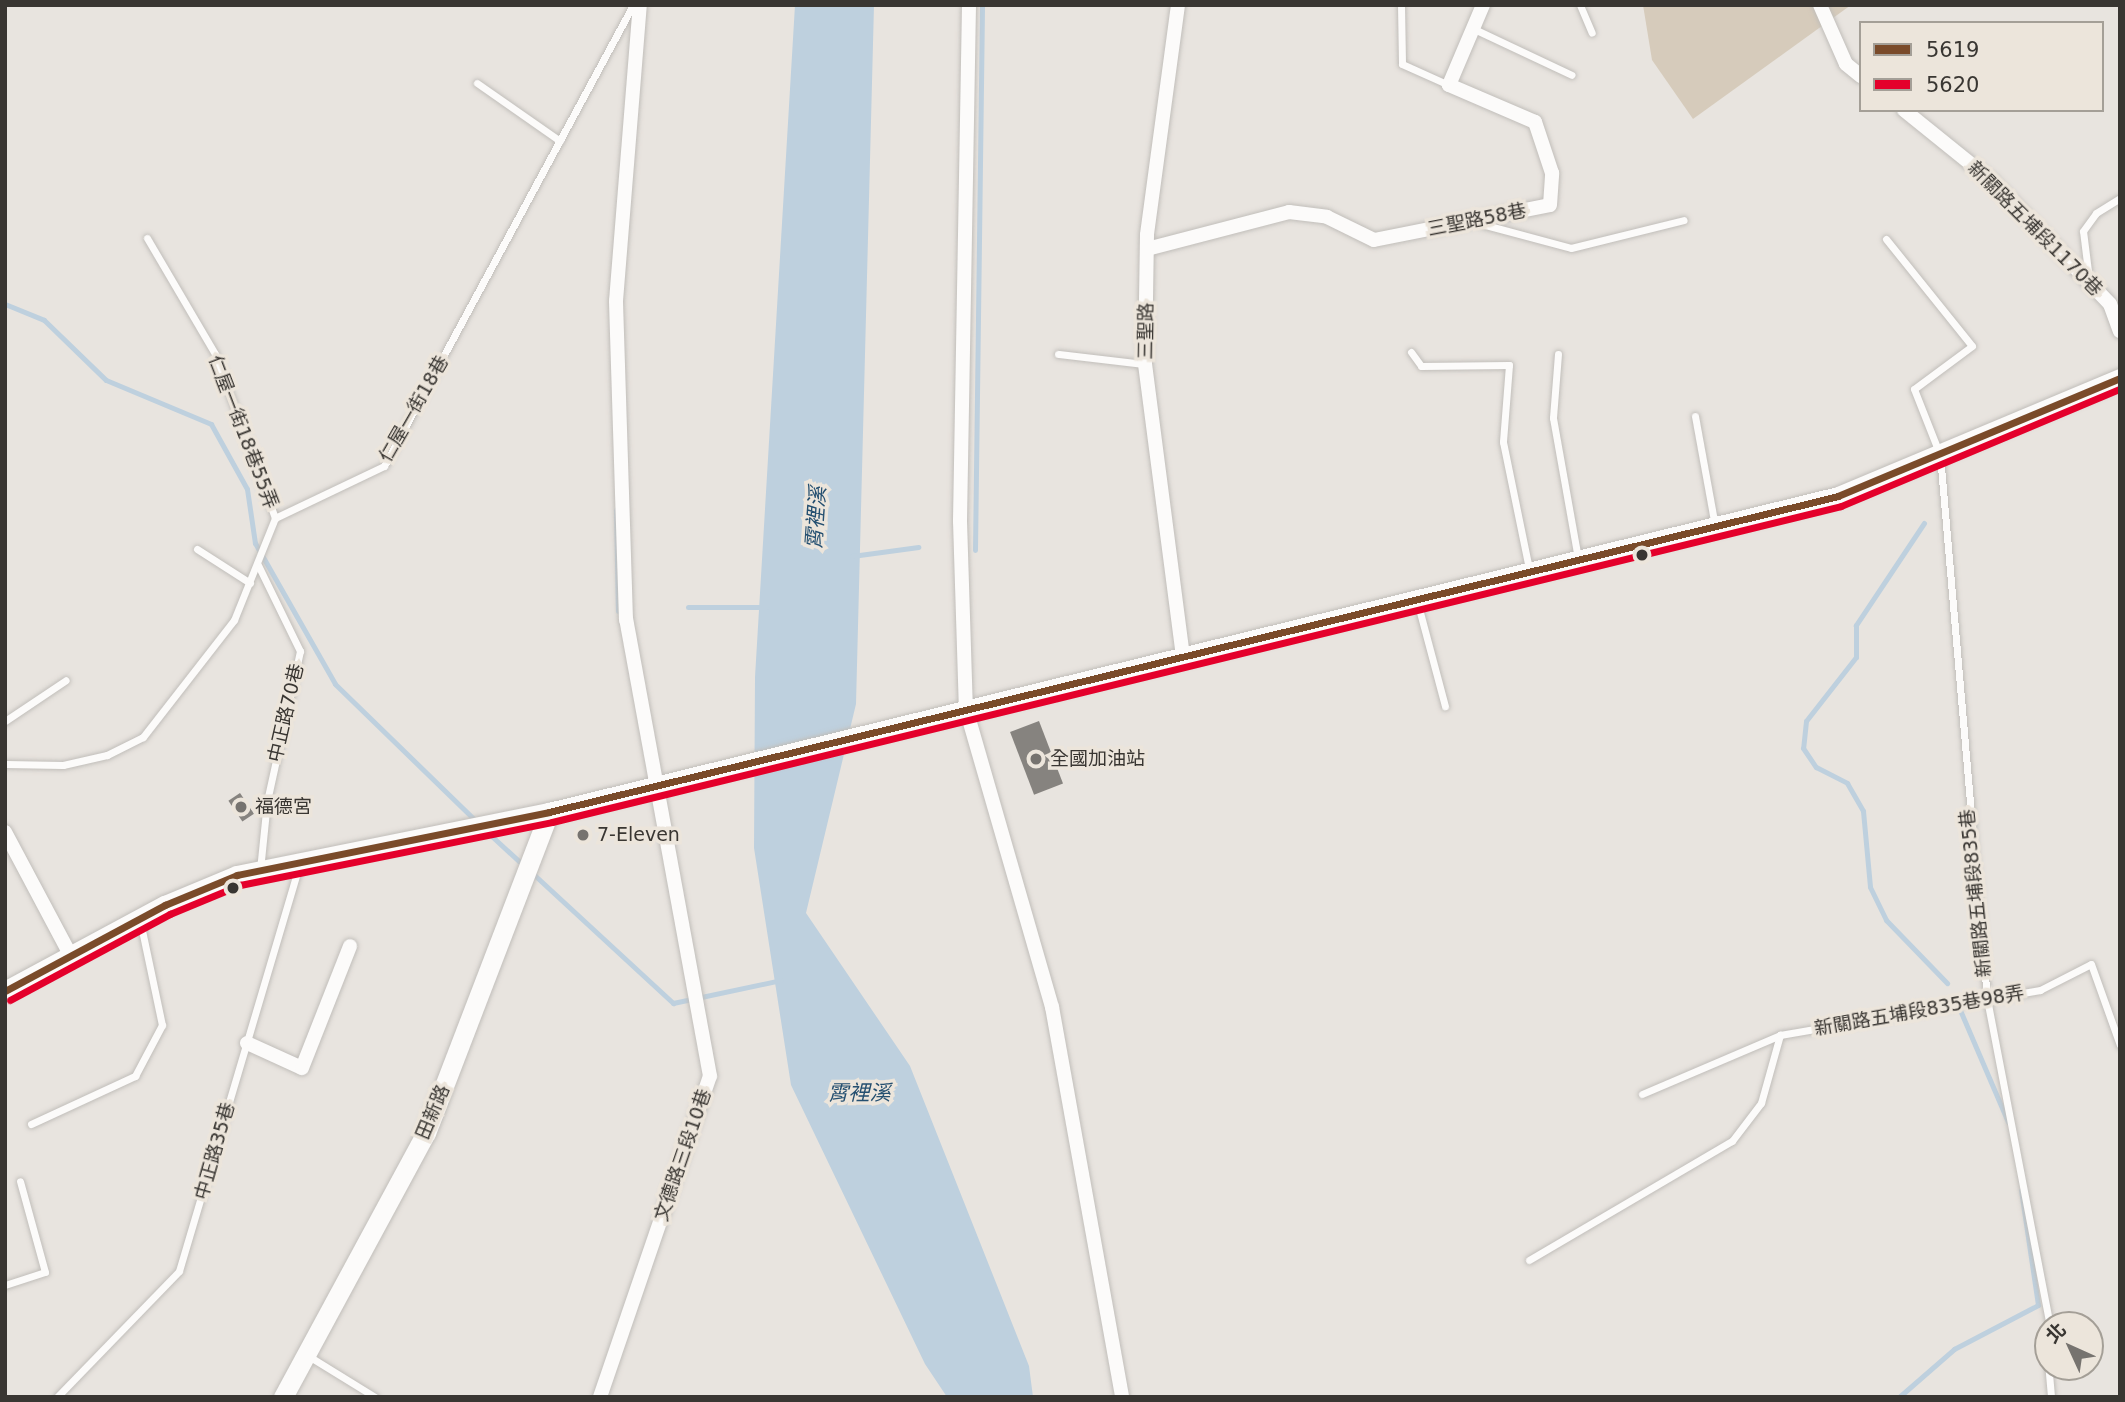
<!DOCTYPE html>
<html>
<head>
<meta charset="utf-8">
<style>
  body { margin:0 }
  #map { position:relative; width:2125px; height:1402px; overflow:hidden; background:#e8e4df; font-family:"DejaVu Sans","Noto Sans TC",sans-serif }
  div>[style] { position:absolute }
  .green>* { inset:0; background:#d6cbbb }
  .water>* { inset:0; background:#bed0de }
  .stream>* { height:5px; margin:-2.5px; padding:0 2.5px; transform-origin:2.5px; border-radius:2.5px; background:#bed0de }
  .building>* { inset:0; background:#86837f; transform-origin:0 0 }
  .roads { filter:drop-shadow(0 0 2px #c1beba) drop-shadow(0 0 2px #c1beba) }
  .service>* { height:7px; margin:-3.5px; padding:0 3.5px; transform-origin:3.5px; border-radius:3.5px; background:#fcfbfa }
  .minor>* { height:14px; margin:-7px; padding:0 7px; transform-origin:7px; border-radius:7px; background:#fcfbfa }
  .tertiary>* { height:18px; margin:-9px; padding:0 9px; transform-origin:9px; border-radius:9px; background:#fcfbfa }
  .secondary>* { height:19px; margin:-9.5px; padding:0 9.5px; transform-origin:9.5px; border-radius:9.5px; background:#fcfbfa }
  .bus-1>* { height:7px; margin:-3.5px; padding:0 3.5px; transform-origin:3.5px; border-radius:3.5px; background:#7a4b2a }
  .bus-2>* { height:7px; margin:-3.5px; padding:0 3.5px; transform-origin:3.5px; border-radius:3.5px; background:#e4002b }
  .dots>* { width:19px; height:19px; translate:-50% -50%; box-sizing:border-box; border:4px solid #ece5db; border-radius:50% }
  span { translate:-50% -50%; white-space:nowrap; text-align:center; line-height:1.15; -webkit-text-stroke:7px #ece5db; paint-order:stroke }
  .street-label { font-size:19px; color:#393632 }
  .poi-label { font-size:19px; color:#393632 }
  .left { translate:0 -50%; text-align:left }
  .water-label { font-size:21px; color:#244f70; font-style:italic }
  .frame { position:absolute; inset:0; border:7px solid #393632; pointer-events:none }
  .legend { position:absolute; left:1859px; top:21px; width:245px; height:91px; box-sizing:border-box; background:#ece5db; border:2px solid #a49f97; margin:0; padding:9px 12px; list-style:none; font-size:21px; color:#393632 }
  .legend li { display:flex; align-items:center; gap:14px; height:35px }
  .legend b { width:35px; border:2px solid #a49f97 }
  .north { position:absolute; left:2034px; top:1311px; width:70px; height:70px; box-sizing:border-box; background:#ece5db; border:2px solid #a49f97; border-radius:50%; rotate:315deg; font-size:19px; font-weight:700; line-height:28px; text-align:center; color:#393632 }
  .north::after { content:''; display:block; margin:auto; width:24px; height:32px; background:#76736f; clip-path:polygon(50% 0,100% 100%,50% 72%,0 100%) }
</style>
</head>
<body>
<div id="map">
  <div class="green">
    <div style="clip-path:polygon(1643px 5px,1851px 5px,1693px 119px,1652px 60px)"></div>
  </div>
  <div class="water">
    <div style="clip-path:polygon(795px 5px,874px 5px,856px 704px,806px 913px,910px 1066px,1029px 1366px,1033px 1397px,947px 1397px,925px 1364px,791px 1085px,754px 848px,755px 677px)"></div>
  </div>
  <div class="stream">
    <div style="left:5px;top:304px;width:42px;rotate:22.3deg"></div>
    <div style="left:44px;top:320px;width:86px;rotate:44.1deg"></div>
    <div style="left:106px;top:380px;width:114px;rotate:22.7deg"></div>
    <div style="left:211px;top:424px;width:74px;rotate:61deg"></div>
    <div style="left:247px;top:489px;width:55px;rotate:81.6deg"></div>
    <div style="left:255px;top:543px;width:162px;rotate:60.4deg"></div>
    <div style="left:335px;top:684px;width:198px;rotate:44.2deg"></div>
    <div style="left:616px;top:510px;width:101px;rotate:88.9deg"></div>
    <div style="left:1924px;top:523px;width:123px;rotate:123.7deg"></div>
    <div style="left:1856px;top:625px;width:32px;rotate:90deg"></div>
    <div style="left:1856px;top:657px;width:81px;rotate:128deg"></div>
    <div style="left:1806px;top:721px;width:27px;rotate:96deg"></div>
    <div style="left:1803px;top:748px;width:23px;rotate:56deg"></div>
    <div style="left:1816px;top:767px;width:35px;rotate:27deg"></div>
    <div style="left:1847px;top:783px;width:32px;rotate:60deg"></div>
    <div style="left:1863px;top:811px;width:76px;rotate:84.7deg"></div>
    <div style="left:1870px;top:887px;width:37px;rotate:64deg"></div>
    <div style="left:1886px;top:920px;width:88px;rotate:45.9deg"></div>
    <div style="left:975px;top:550px;width:545px;rotate:-89.26deg"></div>
    <div style="left:852px;top:556px;width:67px;rotate:-7.8deg"></div>
    <div style="left:688px;top:607px;width:78px"></div>
    <div style="left:484px;top:829px;width:53px;rotate:42.7deg"></div>
    <div style="left:530px;top:871px;width:195px;rotate:42.7deg"></div>
    <div style="left:673px;top:1003px;width:110px;rotate:-12deg"></div>
    <div style="left:1957px;top:1003px;width:129px;rotate:66.8deg"></div>
    <div style="left:1899px;top:1397px;width:73px;rotate:-41.1deg"></div>
    <div style="left:1954px;top:1349px;width:95px;rotate:-27.6deg"></div>
    <div style="left:2038px;top:1305px;width:116px;rotate:-98.4deg"></div>
  </div>
  <div class="building">
    <div style="left:1039px;top:721px;width:67px;height:31px;rotate:69deg"></div>
    <div style="left:240px;top:793px;width:25px;height:14px;rotate:56deg"></div>
  </div>
  <div class="roads">
    <div class="service">
      <div style="left:1401px;top:5px;width:59px;rotate:89deg"></div>
      <div style="left:1402px;top:64px;width:51px;rotate:24.1deg"></div>
      <div style="left:1580px;top:5px;width:30px;rotate:67deg"></div>
      <div style="left:1472px;top:28px;width:110px;rotate:25.2deg"></div>
      <div style="left:477px;top:83px;width:101px;rotate:34.9deg"></div>
      <div style="left:1478px;top:223px;width:96px;rotate:15deg"></div>
      <div style="left:1571px;top:248px;width:116px;rotate:-13.9deg"></div>
      <div style="left:147px;top:238px;width:134px;rotate:59.6deg"></div>
      <div style="left:215px;top:354px;width:175px;rotate:69.9deg"></div>
      <div style="left:1886px;top:239px;width:137px;rotate:51.2deg"></div>
      <div style="left:1972px;top:346px;width:72px;rotate:143.4deg"></div>
      <div style="left:1914px;top:389px;width:71px;rotate:68.5deg"></div>
      <div style="left:1940px;top:455px;width:546px;rotate:85.06deg"></div>
      <div style="left:1987px;top:999px;width:332px;rotate:79.1deg"></div>
      <div style="left:2089px;top:279px;width:48px;rotate:-97.1deg"></div>
      <div style="left:2083px;top:231px;width:22px;rotate:-54deg"></div>
      <div style="left:2096px;top:213px;width:28px;rotate:-32deg"></div>
      <div style="left:1411px;top:352px;width:17px;rotate:54deg"></div>
      <div style="left:1421px;top:366px;width:88px;rotate:-0.7deg"></div>
      <div style="left:1509px;top:365px;width:77px;rotate:94.5deg"></div>
      <div style="left:1503px;top:442px;width:130px;rotate:78.4deg"></div>
      <div style="left:1058px;top:354px;width:87px;rotate:6.6deg"></div>
      <div style="left:1558px;top:354px;width:64px;rotate:94.5deg"></div>
      <div style="left:1553px;top:418px;width:142px;rotate:79.9deg"></div>
      <div style="left:1695px;top:416px;width:112px;rotate:79.7deg"></div>
      <div style="left:197px;top:549px;width:63px;rotate:32.7deg"></div>
      <div style="left:258px;top:565px;width:96px;rotate:64deg"></div>
      <div style="left:300px;top:651px;width:154px;rotate:102.4deg"></div>
      <div style="left:267px;top:801px;width:69px;rotate:95.8deg"></div>
      <div style="left:1417px;top:601px;width:109px;rotate:75.1deg"></div>
      <div style="left:5px;top:721px;width:73px;rotate:-33.9deg"></div>
      <div style="left:5px;top:764px;width:58px;rotate:1deg"></div>
      <div style="left:63px;top:765px;width:45px;rotate:-12.8deg"></div>
      <div style="left:107px;top:755px;width:40px;rotate:-26.6deg"></div>
      <div style="left:143px;top:737px;width:148px;rotate:-52.1deg"></div>
      <div style="left:234px;top:620px;width:110px;rotate:-68.1deg"></div>
      <div style="left:275px;top:518px;width:121px;rotate:-25.5deg"></div>
      <div style="left:384px;top:466px;width:524px;rotate:-61.63deg"></div>
      <div style="left:1642px;top:1094px;width:150px;rotate:-23.1deg"></div>
      <div style="left:1780px;top:1035px;width:264px;rotate:-9.8deg"></div>
      <div style="left:2040px;top:990px;width:57px;rotate:-27deg"></div>
      <div style="left:2091px;top:964px;width:86px;rotate:70.3deg"></div>
      <div style="left:31px;top:1124px;width:115px;rotate:-24.8deg"></div>
      <div style="left:135px;top:1076px;width:58px;rotate:-62.1deg"></div>
      <div style="left:162px;top:1025px;width:106px;rotate:-101.9deg"></div>
      <div style="left:1529px;top:1260px;width:235px;rotate:-30.4deg"></div>
      <div style="left:1732px;top:1141px;width:48px;rotate:-52.7deg"></div>
      <div style="left:1761px;top:1103px;width:71px;rotate:-74.4deg"></div>
      <div style="left:5px;top:1285px;width:42px;rotate:-18deg"></div>
      <div style="left:45px;top:1272px;width:94px;rotate:-105.4deg"></div>
      <div style="left:307px;top:1355px;width:80px;rotate:31.7deg"></div>
      <div style="left:2048px;top:1362px;width:35px;rotate:85deg"></div>
      <div style="left:57px;top:1397px;width:175px;rotate:-45.9deg"></div>
      <div style="left:179px;top:1271px;width:426px;rotate:-73.5deg"></div>
    </div>
    <div class="minor">
      <div style="left:969px;top:5px;width:516px;rotate:91deg"></div>
      <div style="left:960px;top:521px;width:188px;rotate:88.2deg"></div>
      <div style="left:966px;top:709px;width:310px;rotate:73.9deg"></div>
      <div style="left:1052px;top:1007px;width:396px;rotate:79.8deg"></div>
      <div style="left:1178px;top:5px;width:232px;rotate:97.7deg"></div>
      <div style="left:1147px;top:235px;width:129px;rotate:90.9deg"></div>
      <div style="left:1145px;top:364px;width:295px;rotate:82.6deg"></div>
      <div style="left:1820px;top:5px;width:64px;rotate:66.2deg"></div>
      <div style="left:1846px;top:64px;width:19px;rotate:39deg"></div>
      <div style="left:1904px;top:110px;width:113px;rotate:38.9deg"></div>
      <div style="left:1992px;top:181px;width:170px;rotate:46.2deg"></div>
      <div style="left:2110px;top:304px;width:29px;rotate:70deg"></div>
      <div style="left:1147px;top:249px;width:147px;rotate:-14.6deg"></div>
      <div style="left:1289px;top:212px;width:38px;rotate:7deg"></div>
      <div style="left:1327px;top:217px;width:52px;rotate:26.1deg"></div>
      <div style="left:1374px;top:240px;width:179px;rotate:-11.2deg"></div>
      <div style="left:1550px;top:205px;width:32px;rotate:-86deg"></div>
      <div style="left:1552px;top:173px;width:54px;rotate:-108.4deg"></div>
      <div style="left:1535px;top:122px;width:94px;rotate:-156.7deg"></div>
      <div style="left:1449px;top:85px;width:87px;rotate:-67deg"></div>
      <div style="left:5px;top:832px;width:140px;rotate:62deg"></div>
      <div style="left:247px;top:1043px;width:60px;rotate:24.4deg"></div>
      <div style="left:302px;top:1068px;width:131px;rotate:-68.5deg"></div>
      <div style="left:600px;top:1397px;width:339px;rotate:-71.1deg"></div>
      <div style="left:710px;top:1076px;width:464px;rotate:-100.4deg"></div>
      <div style="left:626px;top:620px;width:319px;rotate:-91.8deg"></div>
      <div style="left:616px;top:301px;width:297px;rotate:-85.4deg"></div>
    </div>
    <div class="tertiary">
      <div style="left:5px;top:991px;width:182px;rotate:-28.3deg"></div>
      <div style="left:165px;top:905px;width:78px;rotate:-22.6deg"></div>
      <div style="left:237px;top:875px;width:318px;rotate:-11.4deg"></div>
    </div>
    <div class="secondary">
      <div style="left:283px;top:1397px;width:300px;rotate:-61.6deg"></div>
      <div style="left:426px;top:1133px;width:344px;rotate:-69deg"></div>
      <div style="left:549px;top:812px;width:1327px;rotate:-13.77deg"></div>
      <div style="left:1838px;top:496px;width:306px;rotate:-22.7deg"></div>
    </div>
  </div>
  <div class="bus-1">
    <div style="left:5px;top:991px;width:182px;rotate:-28.3deg"></div>
    <div style="left:165px;top:905px;width:78px;rotate:-22.6deg"></div>
    <div style="left:237px;top:875px;width:318px;rotate:-11.4deg"></div>
    <div style="left:549px;top:812px;width:1327px;rotate:-13.77deg"></div>
    <div style="left:1838px;top:496px;width:306px;rotate:-22.7deg"></div>
  </div>
  <div class="bus-2">
    <div style="left:10px;top:1000px;width:182px;rotate:-28.3deg"></div>
    <div style="left:170px;top:914px;width:76px;rotate:-22.5deg"></div>
    <div style="left:240px;top:885px;width:318px;rotate:-11.4deg"></div>
    <div style="left:552px;top:822px;width:1327px;rotate:-13.77deg"></div>
    <div style="left:1841px;top:506px;width:303px;rotate:-22.8deg"></div>
  </div>
  <div class="dots">
    <div style="left:1642px;top:555px;background:#393632"></div>
    <div style="left:1036px;top:759px;background:#76736f"></div>
    <div style="left:241px;top:807px;background:#76736f"></div>
    <div style="left:583px;top:835px;background:#76736f"></div>
    <div style="left:233px;top:888px;background:#393632"></div>
  </div>
  <div class="street-label">
    <span style="left:1477px;top:220px;rotate:-11deg">三聖路58巷</span>
    <span style="left:2035px;top:229px;rotate:45deg">新關路五埔段1170巷</span>
    <span style="left:1146px;top:331px;rotate:-89deg">三聖路</span>
    <span style="left:414px;top:409px;rotate:-60deg">仁屋一街18巷</span>
    <span style="left:243px;top:432px;rotate:69deg">仁屋一街18巷55弄</span>
    <span style="left:286px;top:713px;rotate:-77deg">中正路70巷</span>
    <span style="left:1976px;top:893px;rotate:-96deg">新關路五埔段835巷</span>
    <span style="left:1919px;top:1011px;rotate:-10deg">新關路五埔段835巷98弄</span>
    <span style="left:433px;top:1112px;rotate:-67deg">田新路</span>
    <span style="left:215px;top:1151px;rotate:-74deg">中正路35巷</span>
    <span style="left:683px;top:1155px;rotate:-71deg">文德路三段10巷</span>
  </div>
  <div class="poi-label">
    <span class="left" style="left:1050px;top:759px">全國加油站</span>
    <span class="left" style="left:255px;top:807px">福德宮</span>
    <span class="left" style="left:597px;top:835px">7-Eleven</span>
  </div>
  <div class="water-label">
    <span style="left:816px;top:518px;rotate:-86deg">霄裡溪</span>
    <span style="left:859px;top:1093px">霄裡溪</span>
  </div>
  <div class="frame"></div>
  <ul class="legend">
  <li><b style="height:9px;background:#7a4b2a"></b>5619</li>
  <li><b style="height:9px;background:#e4002b"></b>5620</li>
  </ul>
  <div class="north">北</div>
</div>
</body>
</html>
